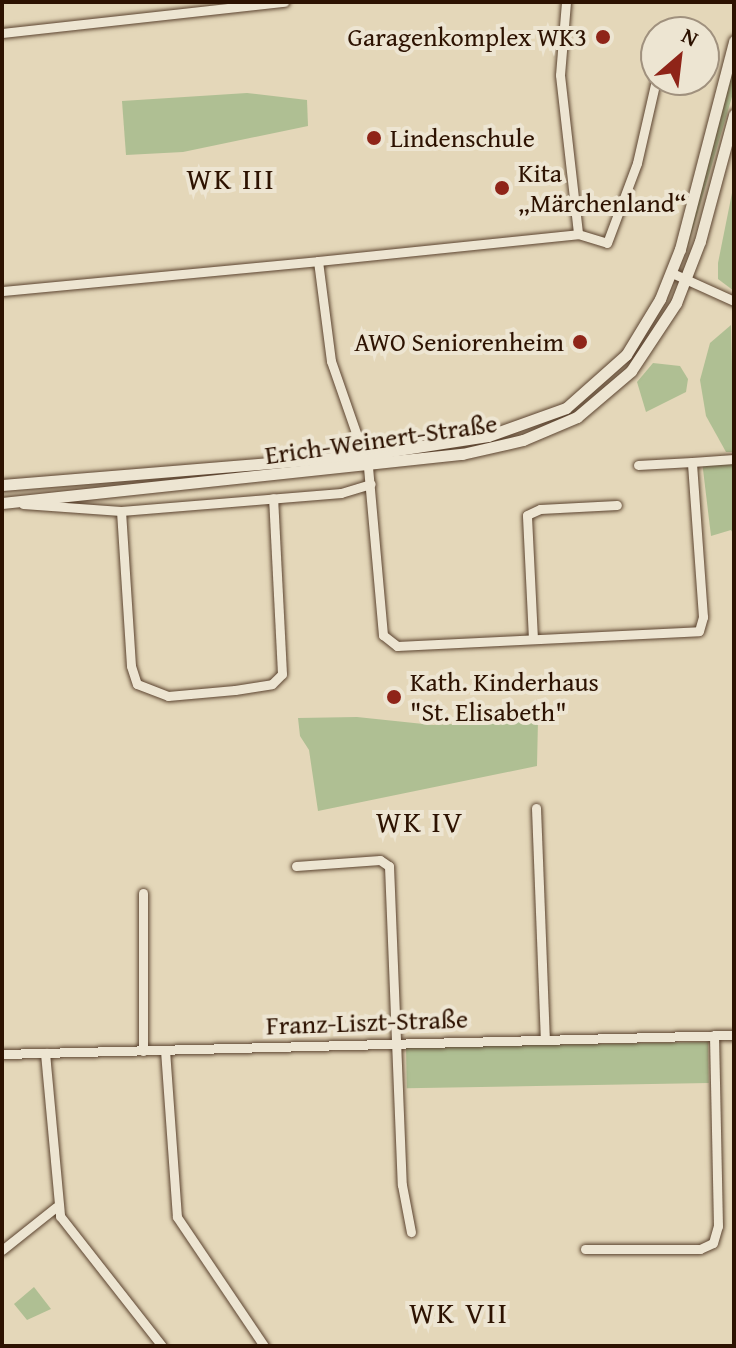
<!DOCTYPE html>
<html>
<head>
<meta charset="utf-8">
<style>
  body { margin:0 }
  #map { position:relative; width:736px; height:1348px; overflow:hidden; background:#e4d7b9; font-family:"Gentium Book Plus",serif }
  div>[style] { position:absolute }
  .green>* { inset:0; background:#afbf93; transform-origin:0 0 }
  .roads { filter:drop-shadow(0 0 2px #5b432f) drop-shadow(0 0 2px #5b432f) }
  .minor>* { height:9px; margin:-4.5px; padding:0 4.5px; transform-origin:4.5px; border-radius:4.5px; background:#ede5d2 }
  .tertiary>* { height:11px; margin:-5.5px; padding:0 5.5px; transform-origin:5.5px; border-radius:5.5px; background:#ede5d2 }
  .dots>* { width:22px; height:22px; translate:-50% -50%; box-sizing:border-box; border:4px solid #ede5d2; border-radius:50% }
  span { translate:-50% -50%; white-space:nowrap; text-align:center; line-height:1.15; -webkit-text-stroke:8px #ede5d2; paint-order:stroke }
  .poi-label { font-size:26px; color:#2d1201 }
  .right { translate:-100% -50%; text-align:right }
  .left { translate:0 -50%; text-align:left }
  .street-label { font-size:26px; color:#2d1201 }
  .quarter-label { font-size:30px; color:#2d1201; letter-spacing:2px }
  .frame { position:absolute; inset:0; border:4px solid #2d1201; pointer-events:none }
  .north { position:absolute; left:640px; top:16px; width:80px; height:80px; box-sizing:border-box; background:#ede5d2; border:2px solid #a0917e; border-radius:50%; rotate:28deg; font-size:22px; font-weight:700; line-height:32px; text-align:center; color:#2d1201 }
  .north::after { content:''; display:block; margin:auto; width:28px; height:36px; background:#8f2418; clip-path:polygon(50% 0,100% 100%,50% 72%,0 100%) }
</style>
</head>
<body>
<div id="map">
  <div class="green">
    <div style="clip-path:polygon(734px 66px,734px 90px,686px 252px,716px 130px)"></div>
    <div style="clip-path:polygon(247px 93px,307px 100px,308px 126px,183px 152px,126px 155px,122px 101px)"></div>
    <div style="clip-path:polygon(734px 183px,734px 291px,718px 279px,718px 263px)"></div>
    <div style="clip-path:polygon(731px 325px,734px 452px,726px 452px,706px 416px,700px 380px,710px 343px)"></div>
    <div style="clip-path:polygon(653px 363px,680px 366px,688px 379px,686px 392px,646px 412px,637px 382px)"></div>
    <div style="clip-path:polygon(734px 460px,734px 535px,731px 530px,711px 536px,702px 461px)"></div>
    <div style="clip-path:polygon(357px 717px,433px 725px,538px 720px,537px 766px,318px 811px,309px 750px,300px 736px,298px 718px)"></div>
    <div style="left:708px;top:1042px;width:41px;height:302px;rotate:89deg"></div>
    <div style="clip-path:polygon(34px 1287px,51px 1309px,27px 1320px,14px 1304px)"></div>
  </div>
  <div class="roads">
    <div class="minor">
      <div style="left:566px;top:2px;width:73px;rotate:94.7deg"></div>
      <div style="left:560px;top:75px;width:160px;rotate:83.5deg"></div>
      <div style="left:2px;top:33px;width:284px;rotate:-6.3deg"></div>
      <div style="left:318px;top:261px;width:261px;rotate:-5.9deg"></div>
      <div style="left:578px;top:234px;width:30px;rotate:17deg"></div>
      <div style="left:607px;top:243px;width:85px;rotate:-69.4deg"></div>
      <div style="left:637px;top:163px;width:85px;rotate:-77.1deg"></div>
      <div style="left:672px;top:273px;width:68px;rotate:24.3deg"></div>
      <div style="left:2px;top:291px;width:317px;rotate:-5.4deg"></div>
      <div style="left:318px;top:261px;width:101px;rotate:82.6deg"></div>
      <div style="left:331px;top:361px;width:112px;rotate:70.8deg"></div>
      <div style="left:368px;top:467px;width:169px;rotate:84.9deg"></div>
      <div style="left:383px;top:635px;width:18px;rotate:38deg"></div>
      <div style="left:397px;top:646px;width:302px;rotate:-2.8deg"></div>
      <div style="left:699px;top:631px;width:15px;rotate:-74deg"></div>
      <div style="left:703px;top:617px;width:155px;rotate:-94.1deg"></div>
      <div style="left:692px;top:462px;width:42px;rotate:-4.1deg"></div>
      <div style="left:638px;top:465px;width:54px;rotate:-3.2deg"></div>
      <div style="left:23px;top:504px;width:98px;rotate:4.1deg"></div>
      <div style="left:121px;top:511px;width:221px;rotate:-4.7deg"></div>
      <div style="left:341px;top:493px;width:31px;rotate:-17deg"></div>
      <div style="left:121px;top:511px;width:155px;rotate:86.3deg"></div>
      <div style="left:131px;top:666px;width:19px;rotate:72deg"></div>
      <div style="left:137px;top:684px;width:33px;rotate:21deg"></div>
      <div style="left:168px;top:696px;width:67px;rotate:-5.1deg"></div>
      <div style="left:235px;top:690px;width:37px;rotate:-9deg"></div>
      <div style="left:272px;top:684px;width:14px;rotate:-45deg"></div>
      <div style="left:282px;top:674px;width:176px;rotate:-92.9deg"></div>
      <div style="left:533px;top:639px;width:124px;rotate:-92.8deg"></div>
      <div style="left:527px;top:515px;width:14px;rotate:-25deg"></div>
      <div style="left:540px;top:509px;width:77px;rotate:-3deg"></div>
      <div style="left:536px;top:808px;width:232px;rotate:87.8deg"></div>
      <div style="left:296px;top:866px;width:84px;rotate:-4.1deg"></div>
      <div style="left:380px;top:860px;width:11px;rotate:34deg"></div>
      <div style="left:389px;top:866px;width:319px;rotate:87.7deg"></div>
      <div style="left:402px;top:1185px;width:48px;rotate:79.2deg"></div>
      <div style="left:143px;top:893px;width:158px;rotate:90deg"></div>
      <div style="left:165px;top:1050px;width:167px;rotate:85.9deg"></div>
      <div style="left:177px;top:1217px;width:156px;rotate:56deg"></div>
      <div style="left:45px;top:1053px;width:164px;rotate:84.7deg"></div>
      <div style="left:60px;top:1216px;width:165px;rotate:51.9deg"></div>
      <div style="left:2px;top:1054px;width:732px;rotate:-1.49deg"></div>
      <div style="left:585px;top:1249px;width:115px"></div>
      <div style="left:700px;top:1249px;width:14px;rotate:-25deg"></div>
      <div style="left:713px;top:1243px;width:18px;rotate:-74deg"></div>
      <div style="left:718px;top:1226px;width:191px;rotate:-91.2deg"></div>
      <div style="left:2px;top:1250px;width:69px;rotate:-38.5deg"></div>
    </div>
    <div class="tertiary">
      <div style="left:2px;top:485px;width:364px;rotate:-4.7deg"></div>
      <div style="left:365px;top:455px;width:124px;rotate:-8.8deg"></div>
      <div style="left:488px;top:436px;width:83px;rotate:-19.7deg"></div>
      <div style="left:566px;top:408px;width:80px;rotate:-41.5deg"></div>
      <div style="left:626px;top:355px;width:66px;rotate:-58.7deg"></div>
      <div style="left:660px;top:299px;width:54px;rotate:-68.2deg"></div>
      <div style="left:680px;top:249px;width:215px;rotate:-75.4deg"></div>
      <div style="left:2px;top:503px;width:463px;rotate:-6.1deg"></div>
      <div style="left:462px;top:454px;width:63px;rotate:-12.9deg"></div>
      <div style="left:523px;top:440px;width:59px;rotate:-23.1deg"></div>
      <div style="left:577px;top:417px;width:71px;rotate:-40.4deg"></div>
      <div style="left:631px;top:371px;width:82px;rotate:-56.5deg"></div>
      <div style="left:676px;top:303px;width:66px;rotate:-68.8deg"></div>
      <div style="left:700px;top:241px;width:131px;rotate:-74.9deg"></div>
    </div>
  </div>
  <div class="dots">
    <div style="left:603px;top:37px;background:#8f2418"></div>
    <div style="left:374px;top:138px;background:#8f2418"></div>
    <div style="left:502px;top:188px;background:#8f2418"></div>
    <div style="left:580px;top:342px;background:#8f2418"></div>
    <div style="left:394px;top:697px;background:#8f2418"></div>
  </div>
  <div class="poi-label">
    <span class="right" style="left:587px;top:37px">Garagenkomplex WK3</span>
    <span class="left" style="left:390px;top:138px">Lindenschule</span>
    <span class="left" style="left:518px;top:188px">Kita<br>„Märchenland“</span>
    <span class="right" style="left:564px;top:342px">AWO Seniorenheim</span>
    <span class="left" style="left:410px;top:697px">Kath. Kinderhaus<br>"St. Elisabeth"</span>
  </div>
  <div class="street-label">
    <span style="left:381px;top:439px;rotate:-8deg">Erich-Weinert-Straße</span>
    <span style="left:367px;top:1022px;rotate:-2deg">Franz-Liszt-Straße</span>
  </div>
  <div class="quarter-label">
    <span style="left:231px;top:178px">WK III</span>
    <span style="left:420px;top:821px">WK IV</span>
    <span style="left:459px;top:1312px">WK VII</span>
  </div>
  <div class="frame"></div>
  <div class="north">N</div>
</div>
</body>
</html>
